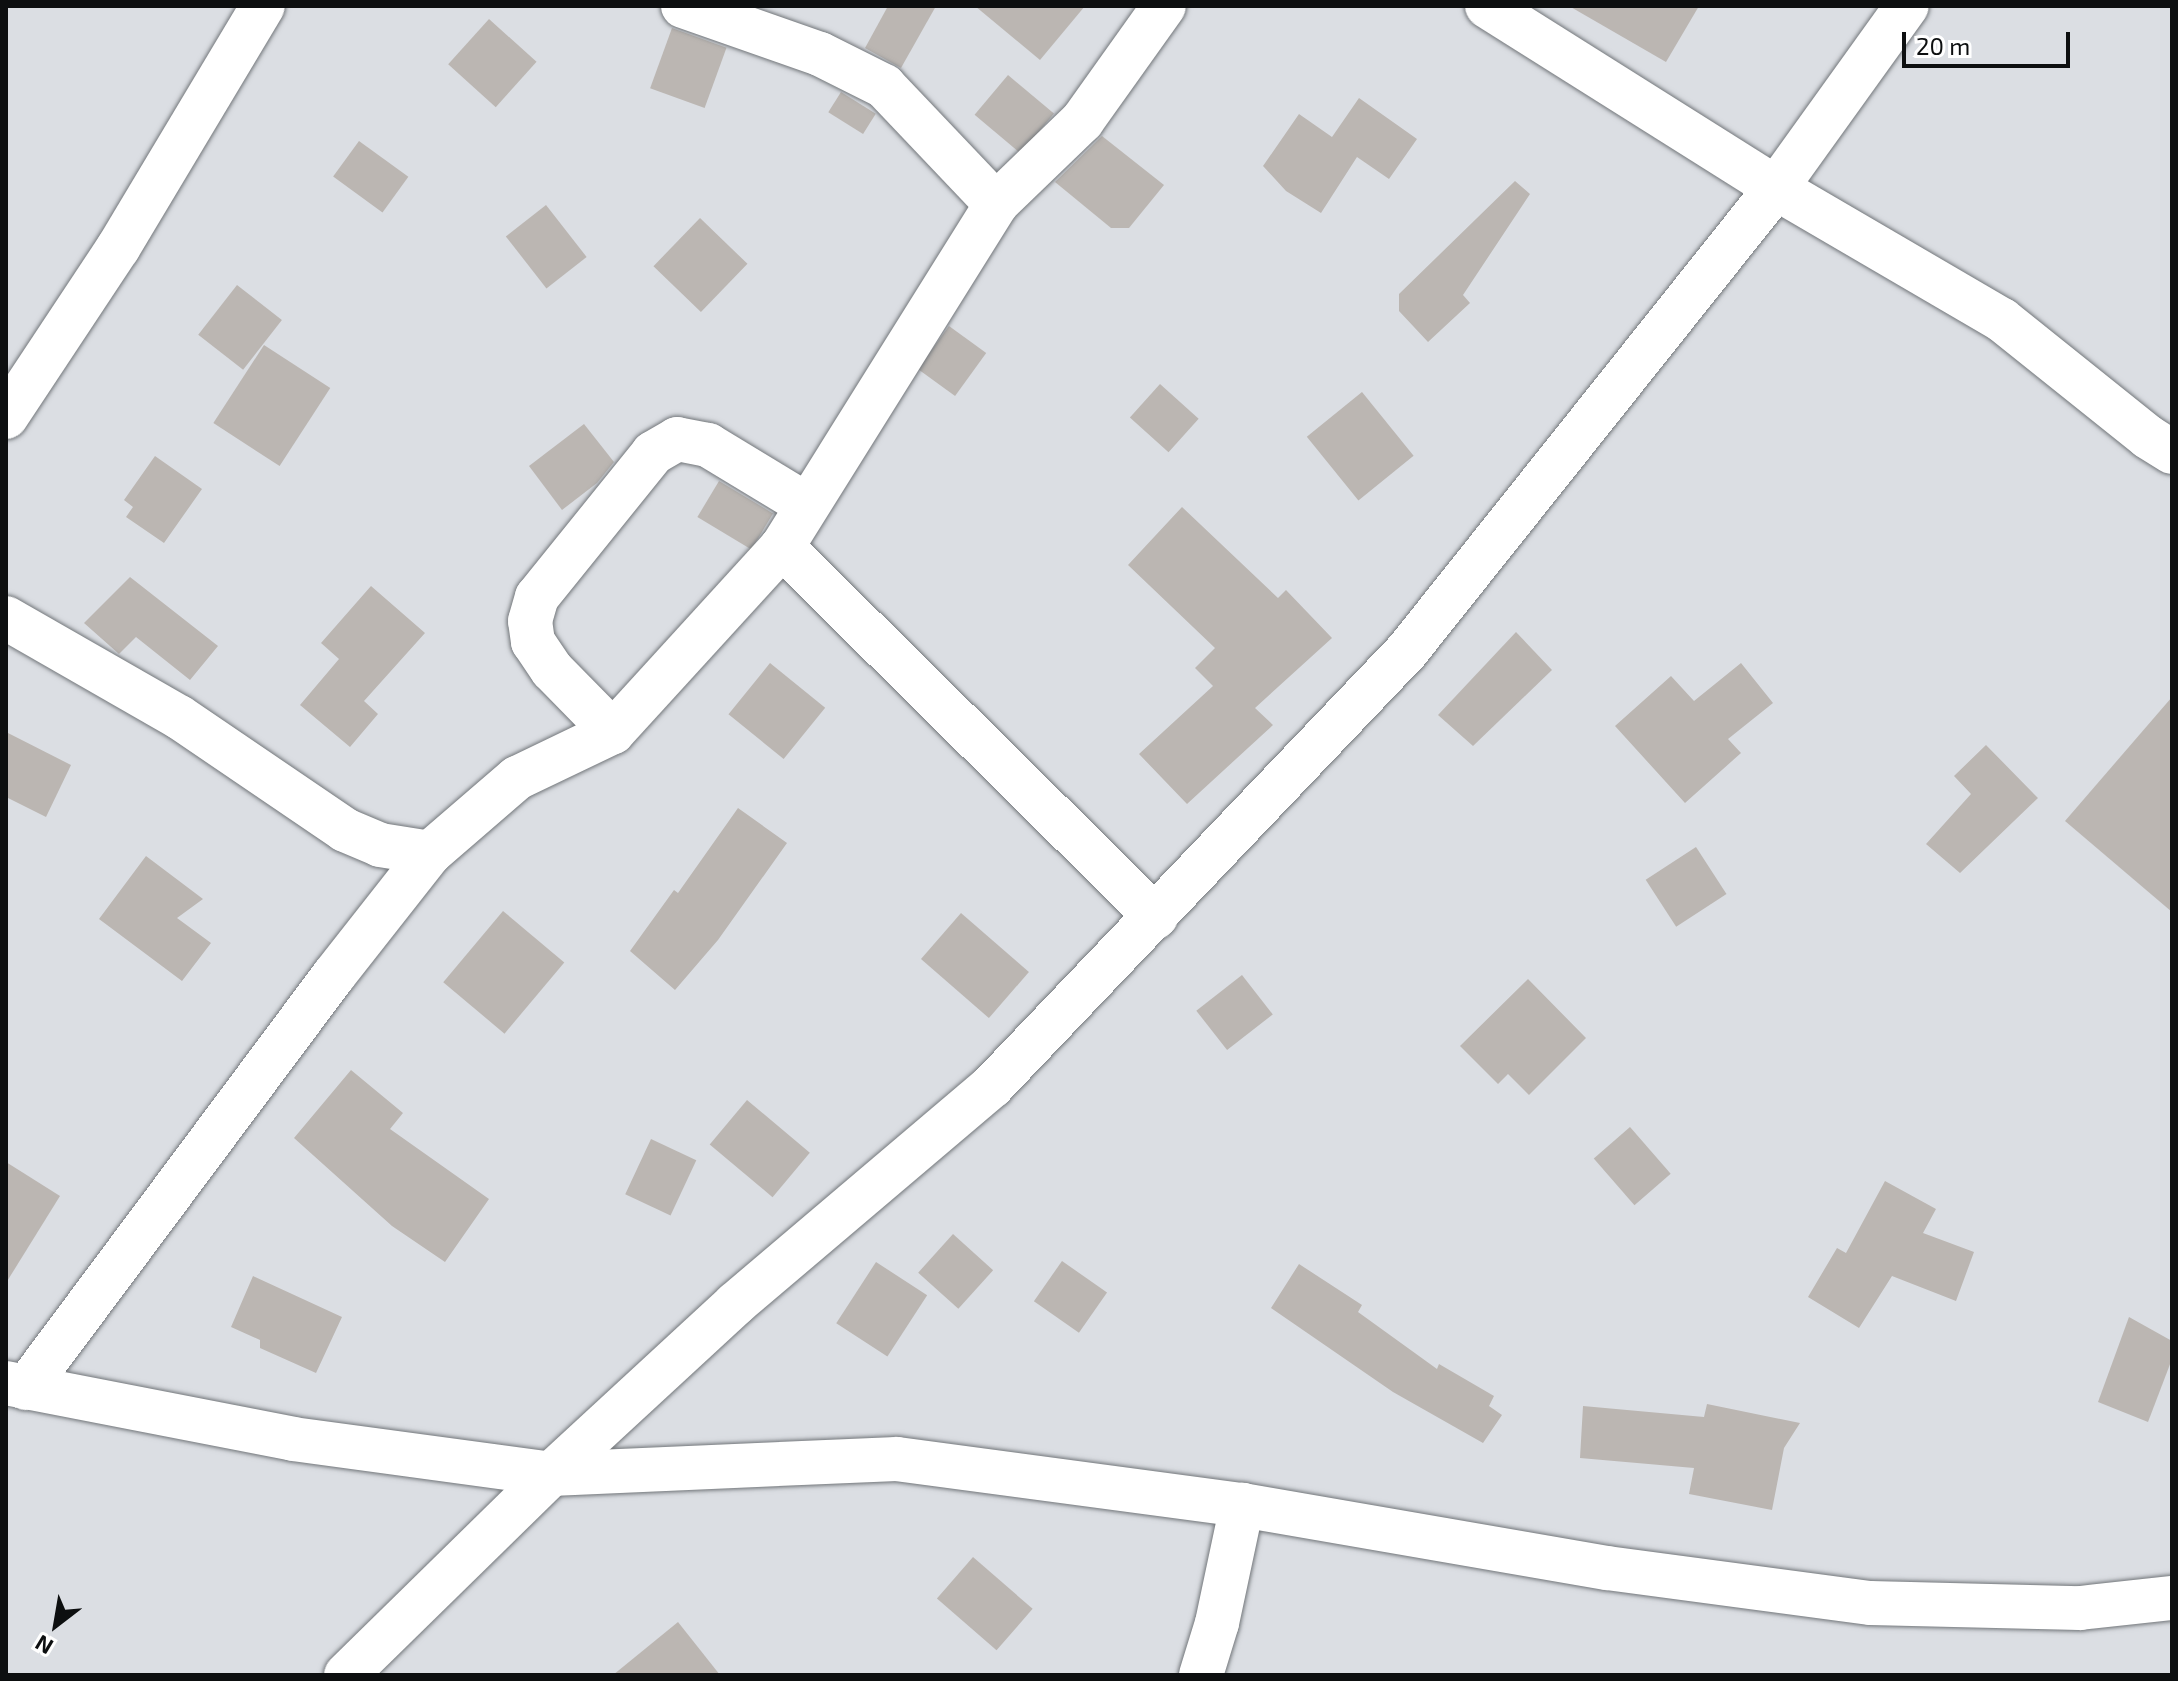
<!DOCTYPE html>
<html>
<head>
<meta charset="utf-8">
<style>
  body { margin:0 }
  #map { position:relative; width:2178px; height:1681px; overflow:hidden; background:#dbdee3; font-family:"Exo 2",sans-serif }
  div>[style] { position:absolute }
  .building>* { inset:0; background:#bbb6b2; transform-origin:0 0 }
  .roads { filter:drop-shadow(0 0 2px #72767a) drop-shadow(0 0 2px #72767a) }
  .street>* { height:44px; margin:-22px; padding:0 22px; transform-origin:22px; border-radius:22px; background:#fff }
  span { translate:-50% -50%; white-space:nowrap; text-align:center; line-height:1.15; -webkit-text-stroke:6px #fff; paint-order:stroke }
  .frame { position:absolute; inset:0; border:8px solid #0d0f10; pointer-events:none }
  .north { position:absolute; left:16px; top:1585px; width:80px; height:80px; -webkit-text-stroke:6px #fff; paint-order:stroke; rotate:211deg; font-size:22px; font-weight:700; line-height:32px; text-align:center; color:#0d0f10 }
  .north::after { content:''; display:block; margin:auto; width:28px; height:36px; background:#0d0f10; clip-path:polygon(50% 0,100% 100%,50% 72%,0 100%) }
  .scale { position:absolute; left:1902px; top:32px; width:168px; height:36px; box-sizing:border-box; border:4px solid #0d0f10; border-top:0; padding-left:10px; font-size:24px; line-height:28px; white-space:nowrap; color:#0d0f10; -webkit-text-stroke:6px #fff; paint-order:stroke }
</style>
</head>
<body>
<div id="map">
  <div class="building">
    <div style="clip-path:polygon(888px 6px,936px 6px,901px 68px,865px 48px)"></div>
    <div style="clip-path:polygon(975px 6px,1085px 6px,1040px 60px)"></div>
    <div style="clip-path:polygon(1569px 6px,1699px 6px,1666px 62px)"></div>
    <div style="left:489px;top:19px;width:64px;height:61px;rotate:42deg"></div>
    <div style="left:672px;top:28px;width:58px;height:64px;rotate:20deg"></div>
    <div style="left:1008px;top:75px;width:60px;height:52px;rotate:40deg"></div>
    <div style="left:841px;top:92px;width:41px;height:24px;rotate:32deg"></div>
    <div style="clip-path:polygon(1359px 98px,1417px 139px,1389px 179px,1357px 157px,1321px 213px,1286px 191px,1263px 166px,1299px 114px,1332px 137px)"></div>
    <div style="clip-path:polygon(1102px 136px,1164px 185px,1129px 228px,1111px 228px,1055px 182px)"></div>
    <div style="left:359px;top:141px;width:61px;height:44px;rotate:36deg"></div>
    <div style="clip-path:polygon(1515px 181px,1530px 194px,1463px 295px,1470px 303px,1428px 342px,1399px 311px,1399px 294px)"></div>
    <div style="left:546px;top:205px;width:66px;height:51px;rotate:52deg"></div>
    <div style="left:700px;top:218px;width:66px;height:67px;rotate:44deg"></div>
    <div style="left:237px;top:285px;width:57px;height:63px;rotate:38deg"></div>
    <div style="left:949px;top:326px;width:46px;height:53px;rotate:36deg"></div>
    <div style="left:264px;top:345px;width:79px;height:93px;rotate:33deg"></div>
    <div style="left:1160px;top:384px;width:52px;height:45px;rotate:42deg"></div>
    <div style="left:1362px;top:392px;width:82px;height:71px;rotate:51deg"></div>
    <div style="clip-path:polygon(584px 424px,614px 462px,597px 483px,562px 510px,529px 466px)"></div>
    <div style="clip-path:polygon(155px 456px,202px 489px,164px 543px,126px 517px,133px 507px,124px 500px)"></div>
    <div style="left:719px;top:481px;width:63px;height:42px;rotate:31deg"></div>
    <div style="clip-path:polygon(1182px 507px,1278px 598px,1286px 590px,1332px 638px,1255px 708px,1273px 725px,1187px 804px,1139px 754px,1213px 686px,1195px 668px,1215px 648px,1128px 565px)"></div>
    <div style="clip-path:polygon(130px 577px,218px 646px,190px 680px,136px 637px,119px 654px,84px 623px)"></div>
    <div style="clip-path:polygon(371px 586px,425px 633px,364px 701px,378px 714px,350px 747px,300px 705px,339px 659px,321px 643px)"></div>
    <div style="clip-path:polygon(1516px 632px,1552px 670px,1473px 746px,1438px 715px)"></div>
    <div style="left:770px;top:663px;width:71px;height:66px;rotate:39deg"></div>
    <div style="clip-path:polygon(1741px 663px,1773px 703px,1728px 739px,1741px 753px,1685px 803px,1615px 726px,1671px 676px,1694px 701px)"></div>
    <div style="clip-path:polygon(2172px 697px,2172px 912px,2065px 821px)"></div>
    <div style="clip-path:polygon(6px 732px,71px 765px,46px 817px,6px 797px)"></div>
    <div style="clip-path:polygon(1986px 745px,2038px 798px,1960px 873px,1926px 844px,1971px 794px,1954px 776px)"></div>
    <div style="clip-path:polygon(738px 808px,787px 843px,718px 940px,675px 990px,630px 951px,674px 890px,678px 893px)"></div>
    <div style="left:1696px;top:847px;width:56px;height:60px;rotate:57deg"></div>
    <div style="clip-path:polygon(146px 856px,203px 899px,177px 918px,211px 943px,182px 981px,99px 919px)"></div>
    <div style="left:503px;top:911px;width:80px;height:93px;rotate:40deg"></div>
    <div style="left:961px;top:913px;width:90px;height:61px;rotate:41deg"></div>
    <div style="left:1242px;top:975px;width:50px;height:58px;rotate:52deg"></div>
    <div style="clip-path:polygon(1528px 979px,1586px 1038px,1529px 1095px,1508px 1074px,1498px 1084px,1460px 1046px)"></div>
    <div style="clip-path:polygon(351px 1070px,403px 1113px,390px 1129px,489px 1199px,445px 1262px,392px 1226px,294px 1138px)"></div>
    <div style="left:747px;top:1100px;width:82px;height:58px;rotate:40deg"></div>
    <div style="left:1630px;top:1127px;width:62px;height:48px;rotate:49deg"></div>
    <div style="left:651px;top:1139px;width:50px;height:61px;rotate:25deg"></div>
    <div style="clip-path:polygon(6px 1162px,60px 1196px,6px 1283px)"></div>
    <div style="clip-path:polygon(1885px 1181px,1936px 1209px,1923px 1233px,1974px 1252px,1956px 1301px,1892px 1276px,1859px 1328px,1808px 1297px,1837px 1248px,1846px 1253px)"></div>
    <div style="left:953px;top:1234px;width:54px;height:52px;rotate:42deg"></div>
    <div style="left:1062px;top:1261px;width:55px;height:49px;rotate:35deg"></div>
    <div style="left:876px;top:1262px;width:61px;height:73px;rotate:33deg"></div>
    <div style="clip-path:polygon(1299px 1264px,1362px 1305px,1358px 1312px,1437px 1369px,1439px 1364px,1494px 1396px,1489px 1406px,1502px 1415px,1483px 1443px,1393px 1392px,1271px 1308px)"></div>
    <div style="clip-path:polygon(253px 1276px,342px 1317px,316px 1373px,260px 1348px,260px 1340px,231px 1327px)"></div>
    <div style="clip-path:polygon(2129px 1317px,2172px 1341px,2172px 1359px,2148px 1422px,2098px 1402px)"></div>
    <div style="clip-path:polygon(1707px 1404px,1800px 1423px,1784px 1448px,1772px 1510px,1689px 1494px,1694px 1468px,1580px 1458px,1583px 1406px,1704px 1417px)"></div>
    <div style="left:973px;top:1557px;width:79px;height:55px;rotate:41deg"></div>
    <div style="clip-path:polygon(678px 1622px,720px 1675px,613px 1675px)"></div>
  </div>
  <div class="roads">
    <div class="street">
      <div style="left:683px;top:6px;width:145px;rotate:19.3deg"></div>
      <div style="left:820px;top:54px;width:72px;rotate:26.6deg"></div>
      <div style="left:884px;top:86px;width:163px;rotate:46.5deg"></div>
      <div style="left:1487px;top:6px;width:342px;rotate:32.2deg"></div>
      <div style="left:1776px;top:188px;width:262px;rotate:30.3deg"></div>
      <div style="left:2002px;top:320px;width:187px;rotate:38.7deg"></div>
      <div style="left:2148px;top:437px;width:28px;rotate:32deg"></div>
      <div style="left:6px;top:417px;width:203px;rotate:-56.5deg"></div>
      <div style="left:118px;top:248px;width:282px;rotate:-59.1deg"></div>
      <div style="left:782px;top:547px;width:526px;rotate:44.69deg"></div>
      <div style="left:6px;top:618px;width:199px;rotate:29.8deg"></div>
      <div style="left:179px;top:717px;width:201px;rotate:34.2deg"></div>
      <div style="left:345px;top:830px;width:38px;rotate:23deg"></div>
      <div style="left:380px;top:845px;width:51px;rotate:9.1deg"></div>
      <div style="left:613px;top:732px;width:87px;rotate:-134.5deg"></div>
      <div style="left:552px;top:670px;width:34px;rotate:-124deg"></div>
      <div style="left:533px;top:642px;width:21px;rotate:-98deg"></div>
      <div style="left:530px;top:621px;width:25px;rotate:-74deg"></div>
      <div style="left:537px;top:597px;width:185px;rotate:-51.1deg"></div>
      <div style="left:653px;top:453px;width:28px;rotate:-30deg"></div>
      <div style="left:677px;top:439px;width:32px;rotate:11deg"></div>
      <div style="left:708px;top:445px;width:116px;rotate:31.2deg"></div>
      <div style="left:6px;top:1383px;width:292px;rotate:11deg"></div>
      <div style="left:293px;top:1439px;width:260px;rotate:7.7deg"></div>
      <div style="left:551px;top:1474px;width:346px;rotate:-2.5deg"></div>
      <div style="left:897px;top:1459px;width:348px;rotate:7.6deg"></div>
      <div style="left:1242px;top:1505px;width:370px;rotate:9.8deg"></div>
      <div style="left:1607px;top:1568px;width:265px;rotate:7.6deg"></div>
      <div style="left:1870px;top:1603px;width:210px;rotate:1.4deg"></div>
      <div style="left:2080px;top:1608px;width:93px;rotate:-6.2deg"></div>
      <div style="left:26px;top:1388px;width:515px;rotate:-53.29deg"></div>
      <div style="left:334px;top:975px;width:155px;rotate:-51.8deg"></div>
      <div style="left:430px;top:853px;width:115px;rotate:-40.8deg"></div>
      <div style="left:517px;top:778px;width:106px;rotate:-25.6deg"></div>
      <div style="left:613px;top:732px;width:251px;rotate:-47.6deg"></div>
      <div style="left:782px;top:547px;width:404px;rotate:-58deg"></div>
      <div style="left:996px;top:204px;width:120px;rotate:-44deg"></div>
      <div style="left:1082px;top:121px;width:141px;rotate:-54.5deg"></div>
      <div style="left:346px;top:1675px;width:287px;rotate:-44.4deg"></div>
      <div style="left:551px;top:1474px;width:251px;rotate:-42.7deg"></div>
      <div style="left:735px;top:1304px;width:337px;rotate:-40.3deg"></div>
      <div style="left:992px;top:1086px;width:601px;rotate:-46.35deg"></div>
      <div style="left:1407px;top:651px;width:592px;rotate:-51.45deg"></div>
      <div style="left:1776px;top:188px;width:224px;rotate:-54.3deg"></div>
      <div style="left:1201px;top:1675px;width:54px;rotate:-72.9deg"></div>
      <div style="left:1217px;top:1623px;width:121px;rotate:-78deg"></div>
    </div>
  </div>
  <div class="frame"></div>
  <div class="north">N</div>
  <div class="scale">20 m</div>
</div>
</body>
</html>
